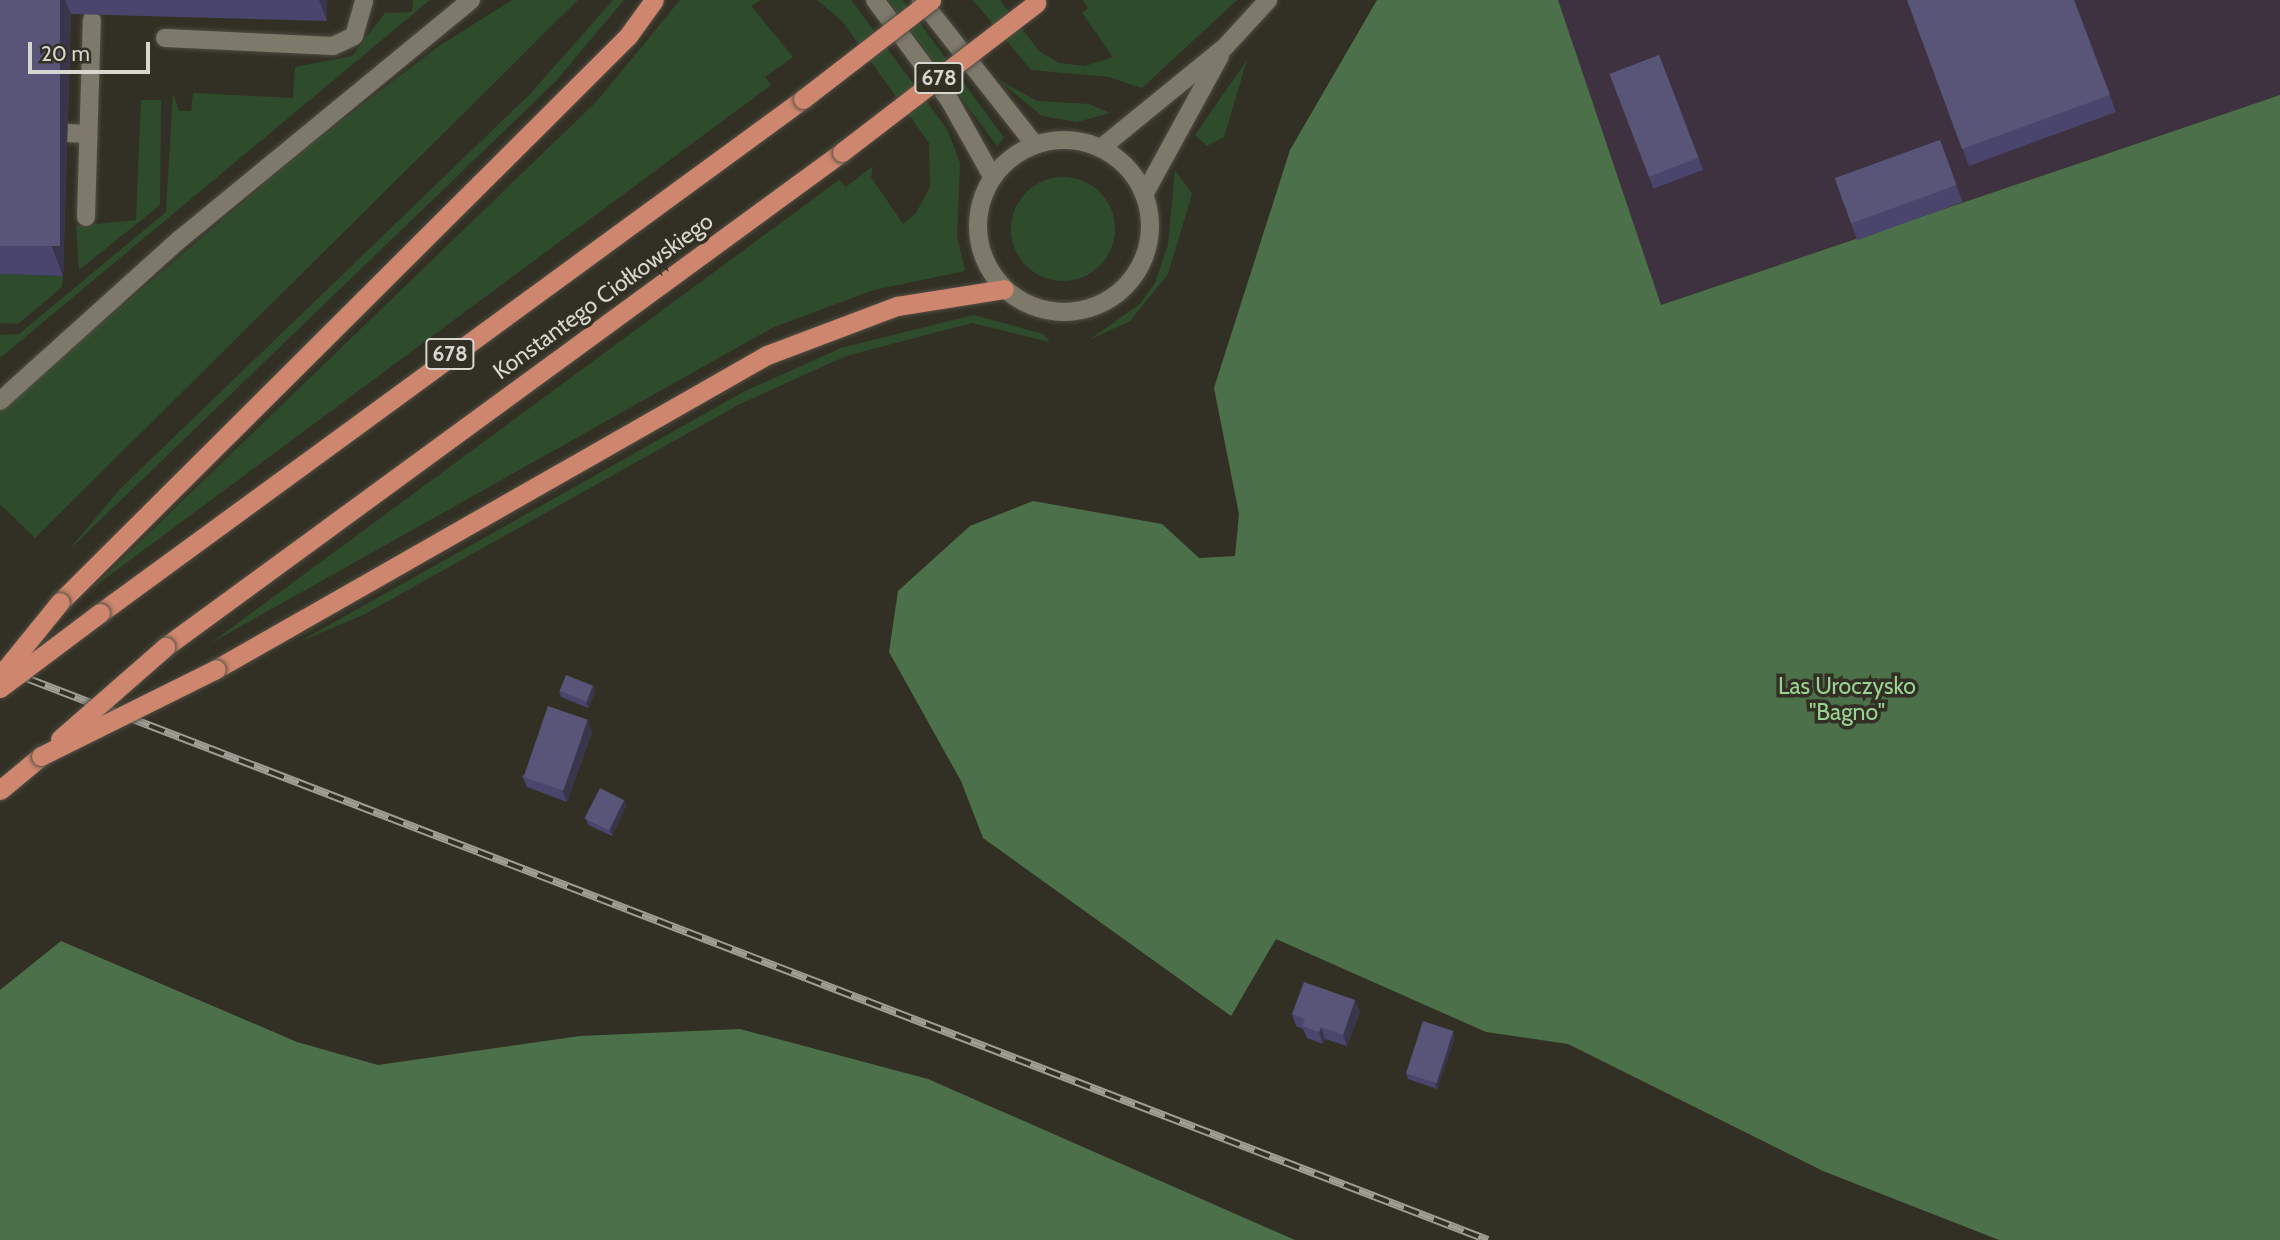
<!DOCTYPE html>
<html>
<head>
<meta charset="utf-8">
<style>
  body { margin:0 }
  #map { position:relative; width:2280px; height:1240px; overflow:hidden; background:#323024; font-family:Cabin,sans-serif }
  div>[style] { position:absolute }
  .industrial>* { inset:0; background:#3e3241 }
  .green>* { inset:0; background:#2e4c2b }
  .round { border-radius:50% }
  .forest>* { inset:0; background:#4c7049 }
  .roads { filter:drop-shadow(0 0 2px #4f4d43) drop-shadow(0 0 2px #4f4d43) }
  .service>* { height:18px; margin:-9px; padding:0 9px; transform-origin:9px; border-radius:9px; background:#7d7a6c }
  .minor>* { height:18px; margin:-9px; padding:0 9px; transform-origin:9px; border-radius:9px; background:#7d7a6c }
  .tertiary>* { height:18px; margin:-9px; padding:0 9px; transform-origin:9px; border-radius:9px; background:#7d7a6c }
  .tertiary>.ring { margin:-9px; padding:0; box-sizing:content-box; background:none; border:18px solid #7d7a6c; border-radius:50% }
  .trunk>* { height:19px; margin:-9.5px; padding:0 9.5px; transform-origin:9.5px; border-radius:9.5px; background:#ce866e }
  .rail>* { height:8px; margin-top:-4px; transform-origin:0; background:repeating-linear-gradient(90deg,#323024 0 16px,#9f9e95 0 32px); box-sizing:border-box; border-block:2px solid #9f9e95 }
  .bridges { filter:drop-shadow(0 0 2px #4f4d43) drop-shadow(0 0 2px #4f4d43) }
  .trunk-bridge>* { height:19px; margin:-9.5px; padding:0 9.5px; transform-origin:9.5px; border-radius:9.5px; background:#ce866e }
  .wall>* { inset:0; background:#49456d; transform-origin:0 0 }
  .shaded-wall>* { inset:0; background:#39364c }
  .building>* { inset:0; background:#585578; transform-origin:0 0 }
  span { translate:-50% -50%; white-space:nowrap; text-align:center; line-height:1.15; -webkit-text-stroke:7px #323024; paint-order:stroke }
  .shield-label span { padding:2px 5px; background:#323024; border:2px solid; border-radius:5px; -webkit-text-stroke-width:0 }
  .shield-label { font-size:21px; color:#d8d7cf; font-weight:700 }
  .street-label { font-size:23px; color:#d8d7cf }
  .park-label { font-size:23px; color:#9ad294 }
  .scale { position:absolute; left:28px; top:42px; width:122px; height:32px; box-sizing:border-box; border:4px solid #d8d7cf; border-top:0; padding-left:9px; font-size:21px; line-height:24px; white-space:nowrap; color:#d8d7cf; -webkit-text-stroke:5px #323024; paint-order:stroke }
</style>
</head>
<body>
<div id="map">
  <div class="industrial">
    <div style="clip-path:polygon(1558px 0,2280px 0,2280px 95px,1660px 305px)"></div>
  </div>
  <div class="green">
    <div style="clip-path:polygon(413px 0,430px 0,0 358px,0 335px,19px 334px,166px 212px,173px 93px,179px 111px,191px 111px,193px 93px,293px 98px,295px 67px,352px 56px,385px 13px,412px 12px)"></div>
    <div style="clip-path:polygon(512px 0,578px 0,35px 538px,0 504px,0 410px,310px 145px,436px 48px)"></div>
    <div style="clip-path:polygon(613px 0,624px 0,555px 82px,68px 551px,120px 489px,530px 94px)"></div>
    <div style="clip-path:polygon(680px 0,761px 0,751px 6px,793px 57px,765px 77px,771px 85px,91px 589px,597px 101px)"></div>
    <div style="clip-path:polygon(817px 0,851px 0,947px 129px,960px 163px,957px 236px,965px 271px,874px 290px,774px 327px,211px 643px,839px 180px,846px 187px,873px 166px,871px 177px,903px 224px,916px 213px,930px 187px,929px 143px,842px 21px)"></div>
    <div style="clip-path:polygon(888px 0,903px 0,1004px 138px,997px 146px)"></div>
    <div style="clip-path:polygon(973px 0,1000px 0,1039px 51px,1059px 63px,1085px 66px,1113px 57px,1082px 13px,1088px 8px,1083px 0,1237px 0,1142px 88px,1109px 77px,1031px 70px)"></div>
    <div style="clip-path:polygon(1247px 60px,1224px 137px,1207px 146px,1195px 135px)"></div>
    <div style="clip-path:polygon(997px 79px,1037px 101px,1089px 104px,1110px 113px,1077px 122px,1042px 116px)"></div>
    <div style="clip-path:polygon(141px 100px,161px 100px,160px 205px,79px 270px,76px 226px,136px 220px)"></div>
    <div style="clip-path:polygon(1175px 170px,1192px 194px,1168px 274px,1130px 321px,1089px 340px,1140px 304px,1155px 283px,1168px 245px)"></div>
    <div class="round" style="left:1011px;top:177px;width:104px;height:104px"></div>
    <div style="clip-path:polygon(0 274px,63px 276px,62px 287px,18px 324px,0 323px)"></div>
    <div style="clip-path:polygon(974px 315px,1043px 334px,1050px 342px,972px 323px,846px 356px,740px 404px,365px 614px,299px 642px,745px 391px,841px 348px)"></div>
  </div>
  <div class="forest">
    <div style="clip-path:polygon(1377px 0,1558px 0,1661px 305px,2280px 95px,2280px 1240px,1999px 1240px,1823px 1171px,1568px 1044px,1486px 1032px,1276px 939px,1231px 1016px,983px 838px,961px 781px,889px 652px,898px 591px,970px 526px,1033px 501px,1162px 524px,1199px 558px,1235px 556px,1239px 514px,1214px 388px,1290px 150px)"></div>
    <div style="clip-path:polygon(61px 941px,297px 1042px,378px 1065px,580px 1036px,740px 1029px,928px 1079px,1295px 1240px,0 1240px,0 990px)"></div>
  </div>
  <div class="roads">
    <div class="service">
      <div style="left:0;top:401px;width:241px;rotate:-42deg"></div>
      <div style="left:179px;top:240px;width:378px;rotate:-39.4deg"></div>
    </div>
    <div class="minor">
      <div style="left:165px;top:38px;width:168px;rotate:2.7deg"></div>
      <div style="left:333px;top:46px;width:23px;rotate:-25deg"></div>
      <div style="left:354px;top:36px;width:37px;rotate:-74deg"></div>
      <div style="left:67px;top:133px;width:21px;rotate:3deg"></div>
      <div style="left:1101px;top:148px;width:160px;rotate:-39.2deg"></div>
      <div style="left:1225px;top:47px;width:64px;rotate:-47.5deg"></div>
      <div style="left:1145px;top:193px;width:156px;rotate:-61.3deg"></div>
      <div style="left:86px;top:217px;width:197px;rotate:-88.3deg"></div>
    </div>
    <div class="tertiary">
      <div style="left:875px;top:0;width:126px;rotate:53.4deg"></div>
      <div style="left:950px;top:101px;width:88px;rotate:60.8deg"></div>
      <div style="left:921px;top:0;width:184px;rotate:51.8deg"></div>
      <div class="ring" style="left:978px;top:140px;width:154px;height:154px"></div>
    </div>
    <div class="trunk">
      <div style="left:60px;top:602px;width:802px;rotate:-44.9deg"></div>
      <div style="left:628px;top:36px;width:44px;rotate:-54.2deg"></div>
      <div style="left:100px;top:613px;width:871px;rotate:-36.17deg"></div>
      <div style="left:165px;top:647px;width:839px;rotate:-36.17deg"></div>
      <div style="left:216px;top:669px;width:634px;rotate:-29.68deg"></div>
      <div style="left:767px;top:355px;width:139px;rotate:-20.7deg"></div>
      <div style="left:897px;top:306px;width:108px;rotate:-9deg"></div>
      <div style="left:0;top:790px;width:53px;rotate:-39.7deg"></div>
    </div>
  </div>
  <div class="rail">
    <div style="left:0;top:668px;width:1594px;rotate:21.03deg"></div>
  </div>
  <div class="bridges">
    <div class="trunk-bridge">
      <div style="left:803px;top:99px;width:162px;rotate:-37.7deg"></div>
      <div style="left:842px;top:152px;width:245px;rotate:-37.5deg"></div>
      <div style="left:0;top:676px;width:95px;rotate:-51deg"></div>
      <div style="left:0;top:688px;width:125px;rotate:-36.9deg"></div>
      <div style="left:60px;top:739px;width:140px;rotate:-41.2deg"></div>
      <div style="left:41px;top:756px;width:195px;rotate:-26.4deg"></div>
    </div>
  </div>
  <div class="wall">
    <div style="clip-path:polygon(0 0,327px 0,327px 21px,71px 14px,63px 276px,0 274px)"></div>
    <div style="clip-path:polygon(1907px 0,2074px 0,2116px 112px,1969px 166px)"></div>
    <div style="left:1659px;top:55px;width:123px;height:53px;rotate:69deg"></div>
    <div style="left:1940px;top:140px;width:66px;height:112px;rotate:70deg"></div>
    <div style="clip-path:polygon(593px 686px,595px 692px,588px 708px,561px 697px,559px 691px)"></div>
    <div style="clip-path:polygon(592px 732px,567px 802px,527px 787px,522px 776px)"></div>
    <div style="clip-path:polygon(624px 800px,626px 806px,612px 836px,588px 825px,586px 819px)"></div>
    <div style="clip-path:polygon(1355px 1000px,1360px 1012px,1347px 1046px,1325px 1039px,1323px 1044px,1307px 1038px,1303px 1029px,1296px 1026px,1292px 1014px)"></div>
    <div style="clip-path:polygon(1455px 1037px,1437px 1089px,1408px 1079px,1406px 1073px)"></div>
  </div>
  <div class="shaded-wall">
    <div style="clip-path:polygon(60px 0,65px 0,71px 14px,63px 276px,52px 247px)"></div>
    <div style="clip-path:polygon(319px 0,327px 0,327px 21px)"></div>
    <div style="clip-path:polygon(593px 686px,595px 692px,588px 708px,586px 702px)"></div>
    <div style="clip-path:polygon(588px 720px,592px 732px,567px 802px,562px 790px)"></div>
    <div style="clip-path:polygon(624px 800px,626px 806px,612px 836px,610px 830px)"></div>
    <div style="clip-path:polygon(1355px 1000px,1360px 1012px,1347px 1046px,1343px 1035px)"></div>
    <div style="clip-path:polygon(1321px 1027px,1325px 1039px,1323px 1044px,1319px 1032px)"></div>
    <div style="clip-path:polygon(1453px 1031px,1455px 1037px,1437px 1089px,1435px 1083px)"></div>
  </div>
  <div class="building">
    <div style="left:0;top:0;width:60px;height:246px"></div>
    <div style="clip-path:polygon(1907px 0,2074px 0,2110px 95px,1962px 149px)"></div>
    <div style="left:1659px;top:55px;width:110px;height:53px;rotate:69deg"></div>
    <div style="left:1940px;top:140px;width:48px;height:112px;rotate:70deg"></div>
    <div style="left:566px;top:675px;width:29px;height:17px;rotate:22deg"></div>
    <div style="left:548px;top:706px;width:42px;height:75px;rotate:19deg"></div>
    <div style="left:600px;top:788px;width:27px;height:34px;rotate:27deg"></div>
    <div style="clip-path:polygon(1304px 982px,1355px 1000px,1343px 1035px,1321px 1027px,1319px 1032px,1302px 1026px,1305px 1019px,1292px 1014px)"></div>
    <div style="left:1423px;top:1021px;width:32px;height:55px;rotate:18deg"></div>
  </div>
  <div class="shield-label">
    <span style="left:939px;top:78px">678</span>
    <span style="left:450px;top:354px">678</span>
  </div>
  <div class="street-label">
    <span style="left:603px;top:296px;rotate:-36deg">Konstantego Ciołkowskiego</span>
  </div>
  <div class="park-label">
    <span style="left:1847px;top:699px">Las Uroczysko<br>"Bagno"</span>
  </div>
  <div class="scale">20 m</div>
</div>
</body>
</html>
